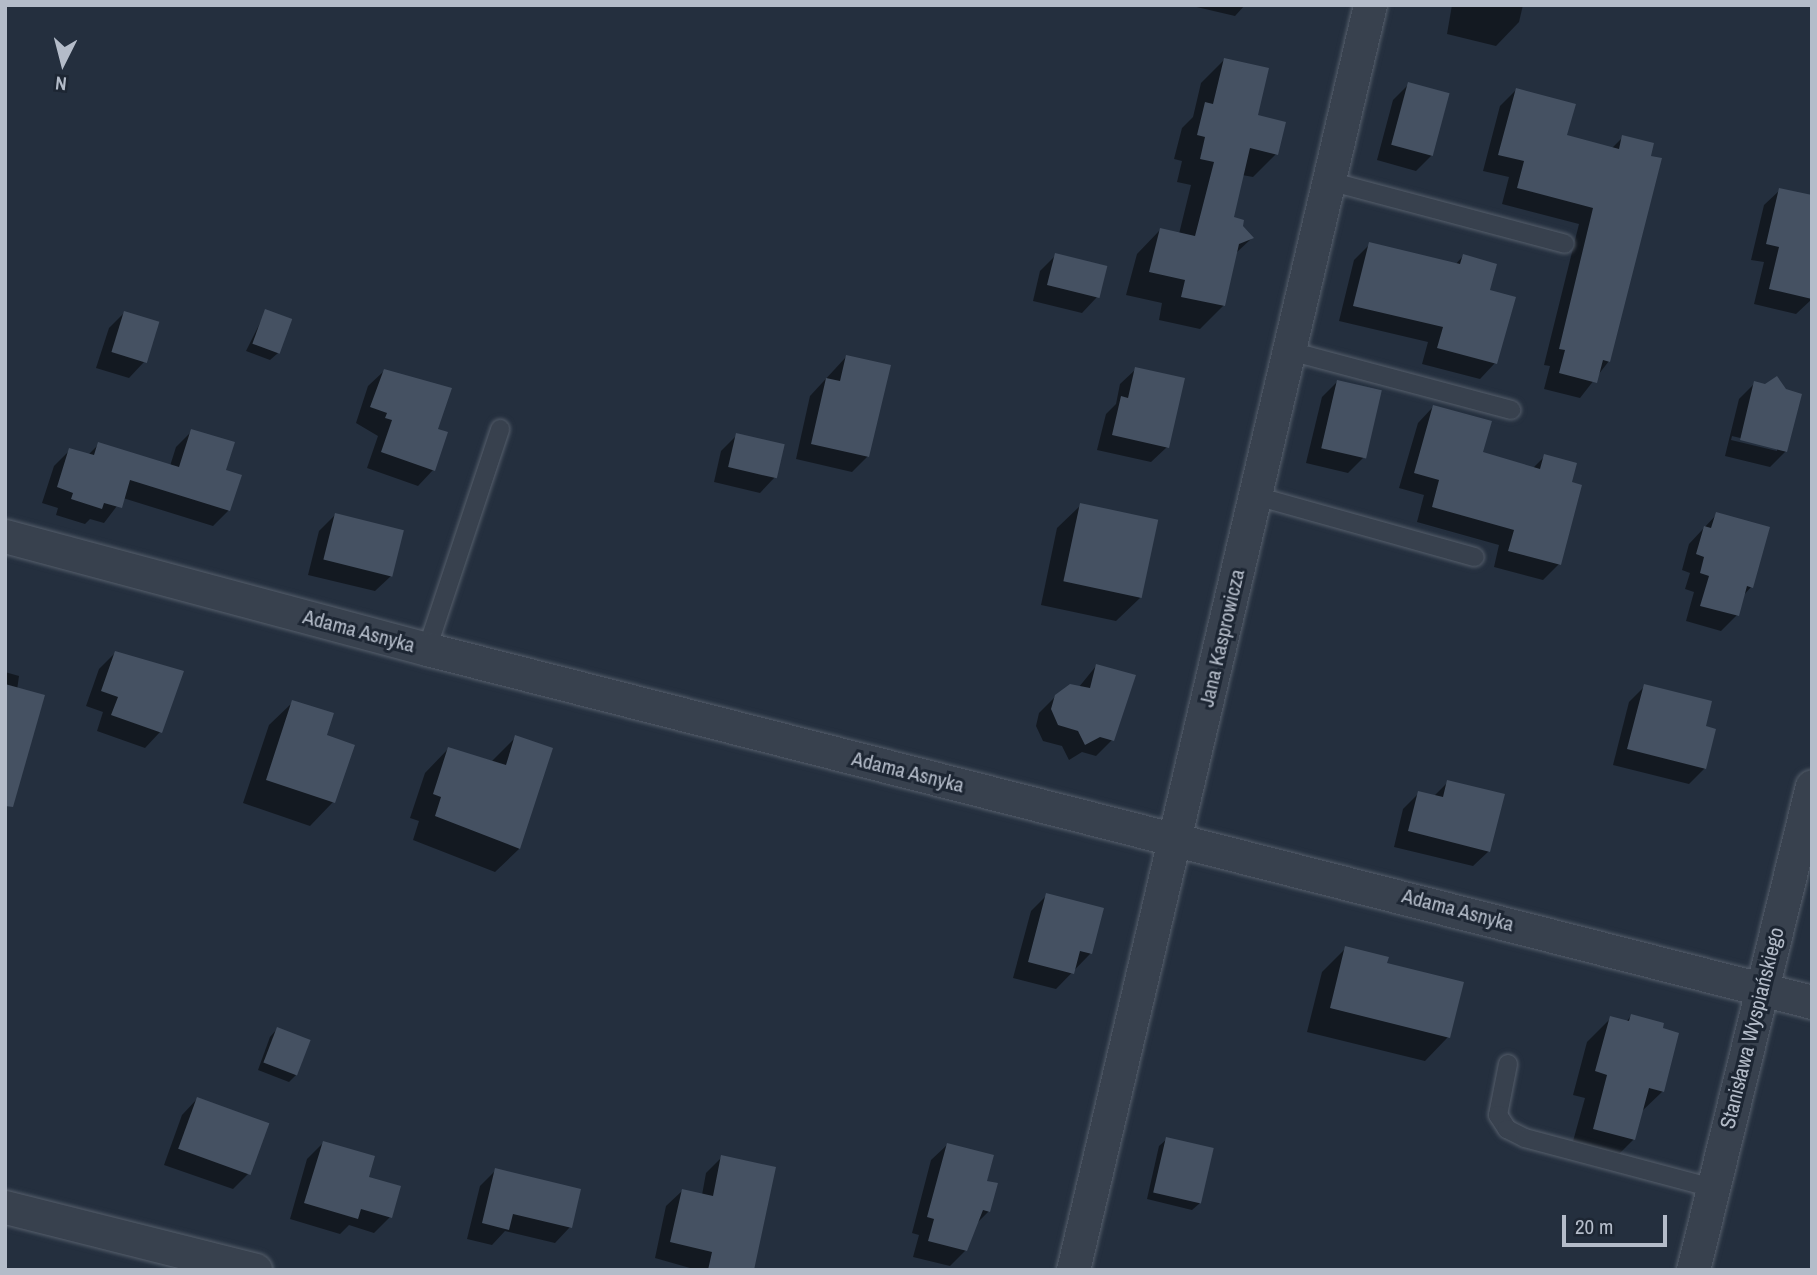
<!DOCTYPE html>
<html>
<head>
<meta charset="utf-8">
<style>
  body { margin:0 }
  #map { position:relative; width:1817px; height:1275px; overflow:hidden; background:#242f3e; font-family:"Archivo Narrow",sans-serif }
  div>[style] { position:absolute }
  .shadow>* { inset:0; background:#0007 }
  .building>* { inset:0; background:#455162; transform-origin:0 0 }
  .roads { filter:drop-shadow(0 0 2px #565f6c) drop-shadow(0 0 2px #565f6c) }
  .lane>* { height:18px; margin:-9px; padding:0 9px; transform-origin:9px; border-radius:9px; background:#38414e }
  .street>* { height:33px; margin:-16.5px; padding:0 16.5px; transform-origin:16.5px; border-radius:16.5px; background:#38414e }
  span { translate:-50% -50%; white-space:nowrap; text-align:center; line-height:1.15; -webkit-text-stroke:6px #1d2633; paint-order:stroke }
  .street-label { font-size:21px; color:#b4bcc9 }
  .frame { position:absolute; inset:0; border:7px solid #b4bcc9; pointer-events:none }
  .north { position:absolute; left:28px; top:28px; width:70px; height:70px; -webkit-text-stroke:5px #1d2633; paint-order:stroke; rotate:186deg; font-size:19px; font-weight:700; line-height:28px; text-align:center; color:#b4bcc9 }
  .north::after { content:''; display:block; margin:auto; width:24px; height:32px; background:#b4bcc9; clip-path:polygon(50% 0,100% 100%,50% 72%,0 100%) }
  .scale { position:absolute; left:1562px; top:1215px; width:105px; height:32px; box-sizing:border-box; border:4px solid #b4bcc9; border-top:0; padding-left:9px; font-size:21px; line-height:24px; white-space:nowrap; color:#b4bcc9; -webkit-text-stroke:5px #1d2633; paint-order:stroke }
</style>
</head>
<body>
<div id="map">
  <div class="shadow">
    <div style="clip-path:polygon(1188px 5px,1245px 5px,1235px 16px)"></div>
    <div style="clip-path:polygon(1452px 5px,1523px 5px,1519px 22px,1496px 46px,1447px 34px)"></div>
    <div style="clip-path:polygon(1224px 60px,1276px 154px,1253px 177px,1242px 175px,1231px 218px,1252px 238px,1235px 254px,1224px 305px,1200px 329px,1159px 320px,1162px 303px,1126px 295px,1137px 254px,1160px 230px,1179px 234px,1191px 185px,1177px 182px,1182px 161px,1174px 159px,1182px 128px,1193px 117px,1201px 83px)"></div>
    <div style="clip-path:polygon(1409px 84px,1432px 155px,1416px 171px,1377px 160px,1393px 100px)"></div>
    <div style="clip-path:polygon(1516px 90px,1565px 137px,1611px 149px,1623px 137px,1609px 361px,1580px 398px,1544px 389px,1550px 366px,1544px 365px,1579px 224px,1502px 204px,1509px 177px,1483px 171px,1500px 106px)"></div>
    <div style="clip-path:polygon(1780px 190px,1812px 197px,1812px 299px,1796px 314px,1754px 304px,1764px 262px,1751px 260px,1764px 205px)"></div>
    <div style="clip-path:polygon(1370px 244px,1455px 265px,1463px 256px,1488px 291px,1495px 363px,1480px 379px,1422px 364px,1428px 342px,1339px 321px,1354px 260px)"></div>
    <div style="clip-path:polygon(1056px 255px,1097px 297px,1082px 313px,1033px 301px,1040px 271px)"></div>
    <div style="clip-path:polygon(266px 311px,278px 353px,270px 360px,246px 351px)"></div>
    <div style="clip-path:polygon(124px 313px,144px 362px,129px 378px,96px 368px,109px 328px)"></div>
    <div style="clip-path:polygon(846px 357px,868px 456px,852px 472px,796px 459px,810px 396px)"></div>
    <div style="clip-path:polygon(1136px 369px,1167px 447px,1151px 462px,1097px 450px,1106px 414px,1116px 404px,1120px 384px)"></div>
    <div style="clip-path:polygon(384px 371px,436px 430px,433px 470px,418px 486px,367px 468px,378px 436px,356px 423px,368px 386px)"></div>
    <div style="clip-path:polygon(1338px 381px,1364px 457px,1348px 473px,1306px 463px,1322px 397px)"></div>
    <div style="clip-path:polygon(evenodd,1755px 383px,1786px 451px,1770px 467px,1725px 456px,1739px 399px,1755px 383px,1732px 436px,1777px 447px,1777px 451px,1731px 440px,1732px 436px)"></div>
    <div style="clip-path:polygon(1433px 407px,1481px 453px,1533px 468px,1545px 456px,1570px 483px,1559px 564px,1543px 580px,1494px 567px,1499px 545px,1417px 522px,1424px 495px,1399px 488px,1418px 423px)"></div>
    <div style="clip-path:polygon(192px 431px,224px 471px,239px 477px,228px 511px,213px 526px,123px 498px,104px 523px,90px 519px,85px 524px,56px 515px,58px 508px,42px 503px,54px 466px,70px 450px,88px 455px,99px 444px,170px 466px,176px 447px)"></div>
    <div style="clip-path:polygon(737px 435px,775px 477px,760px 493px,714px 482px,721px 451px)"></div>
    <div style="clip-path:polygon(1081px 505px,1140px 598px,1116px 621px,1041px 605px,1057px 528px)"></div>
    <div style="clip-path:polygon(1717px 514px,1751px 587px,1743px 596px,1737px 615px,1721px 631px,1686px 621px,1694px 592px,1685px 589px,1690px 573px,1682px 570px,1689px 544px)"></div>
    <div style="clip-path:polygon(335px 515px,401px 532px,391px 576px,375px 591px,308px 575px,319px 531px)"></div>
    <div style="clip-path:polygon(115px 653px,160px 732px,145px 748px,97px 731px,103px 712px,86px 706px,99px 669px)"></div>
    <div style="clip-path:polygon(1096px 666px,1112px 740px,1096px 756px,1082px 752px,1069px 760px,1062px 746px,1043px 741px,1036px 726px,1039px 713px,1056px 696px,1079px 687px)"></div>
    <div style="clip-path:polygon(5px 672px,19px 676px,5px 774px)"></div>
    <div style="clip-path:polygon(1645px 686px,1704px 728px,1705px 768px,1689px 784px,1613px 765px,1629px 702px)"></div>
    <div style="clip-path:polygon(293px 702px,324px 736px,333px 802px,310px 826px,243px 803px,269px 725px)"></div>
    <div style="clip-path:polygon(516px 737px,551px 749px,519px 849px,495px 872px,413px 840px,419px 821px,410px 818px,425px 773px,448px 749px,492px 761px)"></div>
    <div style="clip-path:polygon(1448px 782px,1489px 851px,1473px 866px,1394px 847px,1403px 809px,1419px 793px,1433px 797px)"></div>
    <div style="clip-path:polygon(1047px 895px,1102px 909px,1090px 954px,1056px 989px,1013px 978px,1031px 911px)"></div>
    <div style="clip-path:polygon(1346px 948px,1385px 965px,1448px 1037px,1425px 1061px,1307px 1032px,1322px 972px)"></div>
    <div style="clip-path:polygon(1631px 1016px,1663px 1091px,1640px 1113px,1633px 1140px,1610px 1163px,1570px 1152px,1585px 1098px,1573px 1095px,1587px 1042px,1611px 1018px,1626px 1022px)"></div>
    <div style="clip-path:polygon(277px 1029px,296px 1075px,289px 1082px,258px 1070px,270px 1037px)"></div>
    <div style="clip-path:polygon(197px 1099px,249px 1173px,233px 1189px,164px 1165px,182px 1115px)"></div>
    <div style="clip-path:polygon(1167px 1139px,1200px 1203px,1192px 1210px,1147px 1199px,1159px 1146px)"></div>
    <div style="clip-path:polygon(323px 1143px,390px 1217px,374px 1233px,349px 1225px,340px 1234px,290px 1219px,307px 1159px)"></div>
    <div style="clip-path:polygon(947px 1145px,985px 1182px,989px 1211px,976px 1224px,966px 1250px,950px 1266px,913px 1257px,919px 1235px,912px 1233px,931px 1160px)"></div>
    <div style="clip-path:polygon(722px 1157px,752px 1270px,697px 1270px,655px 1258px,666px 1206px,682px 1191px,702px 1195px,706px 1173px)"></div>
    <div style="clip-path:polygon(496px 1170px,570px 1227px,555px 1243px,505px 1231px,492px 1245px,467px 1239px,480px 1186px)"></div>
  </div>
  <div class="building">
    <div style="clip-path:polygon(1224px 58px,1269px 68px,1258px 115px,1286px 122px,1278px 155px,1250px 148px,1234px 217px,1244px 220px,1243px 226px,1254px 238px,1239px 244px,1225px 306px,1181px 297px,1185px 280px,1149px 272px,1160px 228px,1195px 236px,1214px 162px,1200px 159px,1205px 137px,1197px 135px,1205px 102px,1213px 104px)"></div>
    <div style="left:1408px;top:82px;width:43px;height:65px;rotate:15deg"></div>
    <div style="clip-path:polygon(1516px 88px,1576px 104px,1567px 135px,1619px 149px,1622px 135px,1654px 143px,1651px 156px,1662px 158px,1610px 362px,1603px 360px,1597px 383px,1559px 373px,1565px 350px,1559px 349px,1593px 208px,1517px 188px,1524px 161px,1498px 155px)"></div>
    <div style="clip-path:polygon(1779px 188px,1812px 195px,1812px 299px,1769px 289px,1779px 247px,1766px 244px)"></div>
    <div style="clip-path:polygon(1369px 242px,1460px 264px,1463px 254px,1497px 264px,1490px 290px,1516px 297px,1497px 364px,1437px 348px,1443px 327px,1353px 306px)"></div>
    <div style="left:1055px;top:253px;width:54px;height:33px;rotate:14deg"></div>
    <div style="left:265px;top:309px;width:29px;height:37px;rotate:20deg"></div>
    <div style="left:124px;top:311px;width:37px;height:43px;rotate:17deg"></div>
    <div style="clip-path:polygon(846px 355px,891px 365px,869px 457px,811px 444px,826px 378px,840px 381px)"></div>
    <div style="clip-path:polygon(1135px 367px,1185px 378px,1169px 448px,1112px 435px,1121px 396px,1128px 398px)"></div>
    <div style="clip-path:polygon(384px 369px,452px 388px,438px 429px,448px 432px,435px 471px,381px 452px,392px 420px,385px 418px,387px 413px,370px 407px)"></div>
    <div style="clip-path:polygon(1777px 376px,1786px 389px,1802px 394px,1787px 452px,1740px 440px,1754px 381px,1765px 384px)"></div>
    <div style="left:1337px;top:380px;width:46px;height:70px;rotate:13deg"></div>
    <div style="clip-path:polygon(1433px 405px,1492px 421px,1483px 452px,1540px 469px,1544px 454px,1577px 463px,1572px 482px,1582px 485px,1561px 565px,1508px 551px,1514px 530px,1432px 507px,1439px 480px,1414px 473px)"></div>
    <div style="clip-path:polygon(191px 429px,235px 442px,226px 470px,242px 475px,230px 511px,130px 480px,122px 508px,104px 503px,102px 509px,71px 499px,73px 493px,57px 487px,69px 448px,94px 455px,98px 442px,179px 467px)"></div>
    <div style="left:736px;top:433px;width:50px;height:35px;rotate:13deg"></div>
    <div style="left:1080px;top:503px;width:80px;height:80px;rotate:12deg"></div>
    <div style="clip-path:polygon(1716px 512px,1770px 527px,1753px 588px,1747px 586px,1739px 616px,1700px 606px,1709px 576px,1700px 573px,1704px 557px,1696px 554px,1704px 526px,1711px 528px)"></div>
    <div style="left:335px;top:513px;width:71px;height:48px;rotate:14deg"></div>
    <div style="clip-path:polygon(115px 651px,184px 671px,162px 733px,111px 715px,118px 697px,101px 691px)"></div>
    <div style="clip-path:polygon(1096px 664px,1136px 675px,1114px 741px,1100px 737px,1085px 745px,1078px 731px,1058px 725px,1051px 709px,1055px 695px,1070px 684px,1090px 688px)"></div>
    <div style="clip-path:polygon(5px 684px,45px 695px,13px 807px,5px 806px)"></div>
    <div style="clip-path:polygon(1644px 684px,1712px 701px,1706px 726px,1716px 729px,1706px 769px,1627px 749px)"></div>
    <div style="clip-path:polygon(292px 700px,334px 713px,327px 735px,355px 745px,335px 803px,266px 780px)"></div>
    <div style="clip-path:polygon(515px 735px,553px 748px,520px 849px,435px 816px,441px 797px,433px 794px,448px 747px,506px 765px)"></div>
    <div style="clip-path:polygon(1447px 780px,1505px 794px,1490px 852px,1408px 831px,1418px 791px,1443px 797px)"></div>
    <div style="clip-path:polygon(1046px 893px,1104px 908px,1092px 954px,1080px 951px,1074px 974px,1028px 962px)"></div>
    <div style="clip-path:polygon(1345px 946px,1389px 957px,1387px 963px,1464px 982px,1450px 1038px,1330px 1008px)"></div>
    <div style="clip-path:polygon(1631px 1014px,1664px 1023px,1663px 1028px,1679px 1033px,1664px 1092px,1649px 1088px,1635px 1140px,1593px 1129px,1607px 1075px,1595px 1071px,1610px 1016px,1629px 1021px)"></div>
    <div style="left:277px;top:1027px;width:36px;height:38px;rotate:21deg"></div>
    <div style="left:197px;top:1097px;width:77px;height:55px;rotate:20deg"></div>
    <div style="left:1166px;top:1137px;width:49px;height:57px;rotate:13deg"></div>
    <div style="clip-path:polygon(323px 1141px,375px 1156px,369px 1177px,401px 1186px,392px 1218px,361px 1209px,358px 1219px,304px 1203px)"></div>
    <div style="clip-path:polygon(947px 1143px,994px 1155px,987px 1181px,998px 1183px,990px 1212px,983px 1210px,967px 1251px,928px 1241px,934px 1219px,927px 1217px)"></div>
    <div style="clip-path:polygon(721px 1155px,776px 1167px,754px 1270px,708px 1270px,712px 1252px,670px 1242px,682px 1189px,713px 1196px)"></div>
    <div style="clip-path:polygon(495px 1168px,581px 1189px,572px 1228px,513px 1214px,509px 1230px,482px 1223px)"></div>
  </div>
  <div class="roads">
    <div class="lane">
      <div style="left:1329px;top:181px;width:244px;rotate:14.9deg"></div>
      <div style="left:1290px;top:351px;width:229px;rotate:14.9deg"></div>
      <div style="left:1256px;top:496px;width:227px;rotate:15.6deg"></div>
      <div style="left:427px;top:649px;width:232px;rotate:-71.6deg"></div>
      <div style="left:1508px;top:1064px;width:52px;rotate:101.1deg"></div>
      <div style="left:1498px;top:1115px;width:17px;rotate:57deg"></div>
      <div style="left:1507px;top:1129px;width:20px;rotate:27deg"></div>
      <div style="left:1525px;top:1138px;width:195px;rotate:14.9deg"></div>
    </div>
    <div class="street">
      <div style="left:5px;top:536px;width:437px;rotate:15deg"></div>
      <div style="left:427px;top:649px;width:1429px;rotate:14.3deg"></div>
      <div style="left:5px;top:1207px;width:258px;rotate:14.1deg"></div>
      <div style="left:1073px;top:1270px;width:1299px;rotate:-76.79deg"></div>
      <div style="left:1693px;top:1270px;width:498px;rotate:-76.2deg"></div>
    </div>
  </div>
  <div class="street-label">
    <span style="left:359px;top:631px;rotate:15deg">Adama Asnyka</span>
    <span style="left:1222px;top:638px;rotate:-77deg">Jana Kasprowicza</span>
    <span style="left:908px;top:772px;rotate:14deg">Adama Asnyka</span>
    <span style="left:1458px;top:910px;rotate:15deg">Adama Asnyka</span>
    <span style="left:1752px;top:1028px;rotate:-76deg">Stanisława Wyspiańskiego</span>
  </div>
  <div class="frame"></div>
  <div class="north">N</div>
  <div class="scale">20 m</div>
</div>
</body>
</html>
